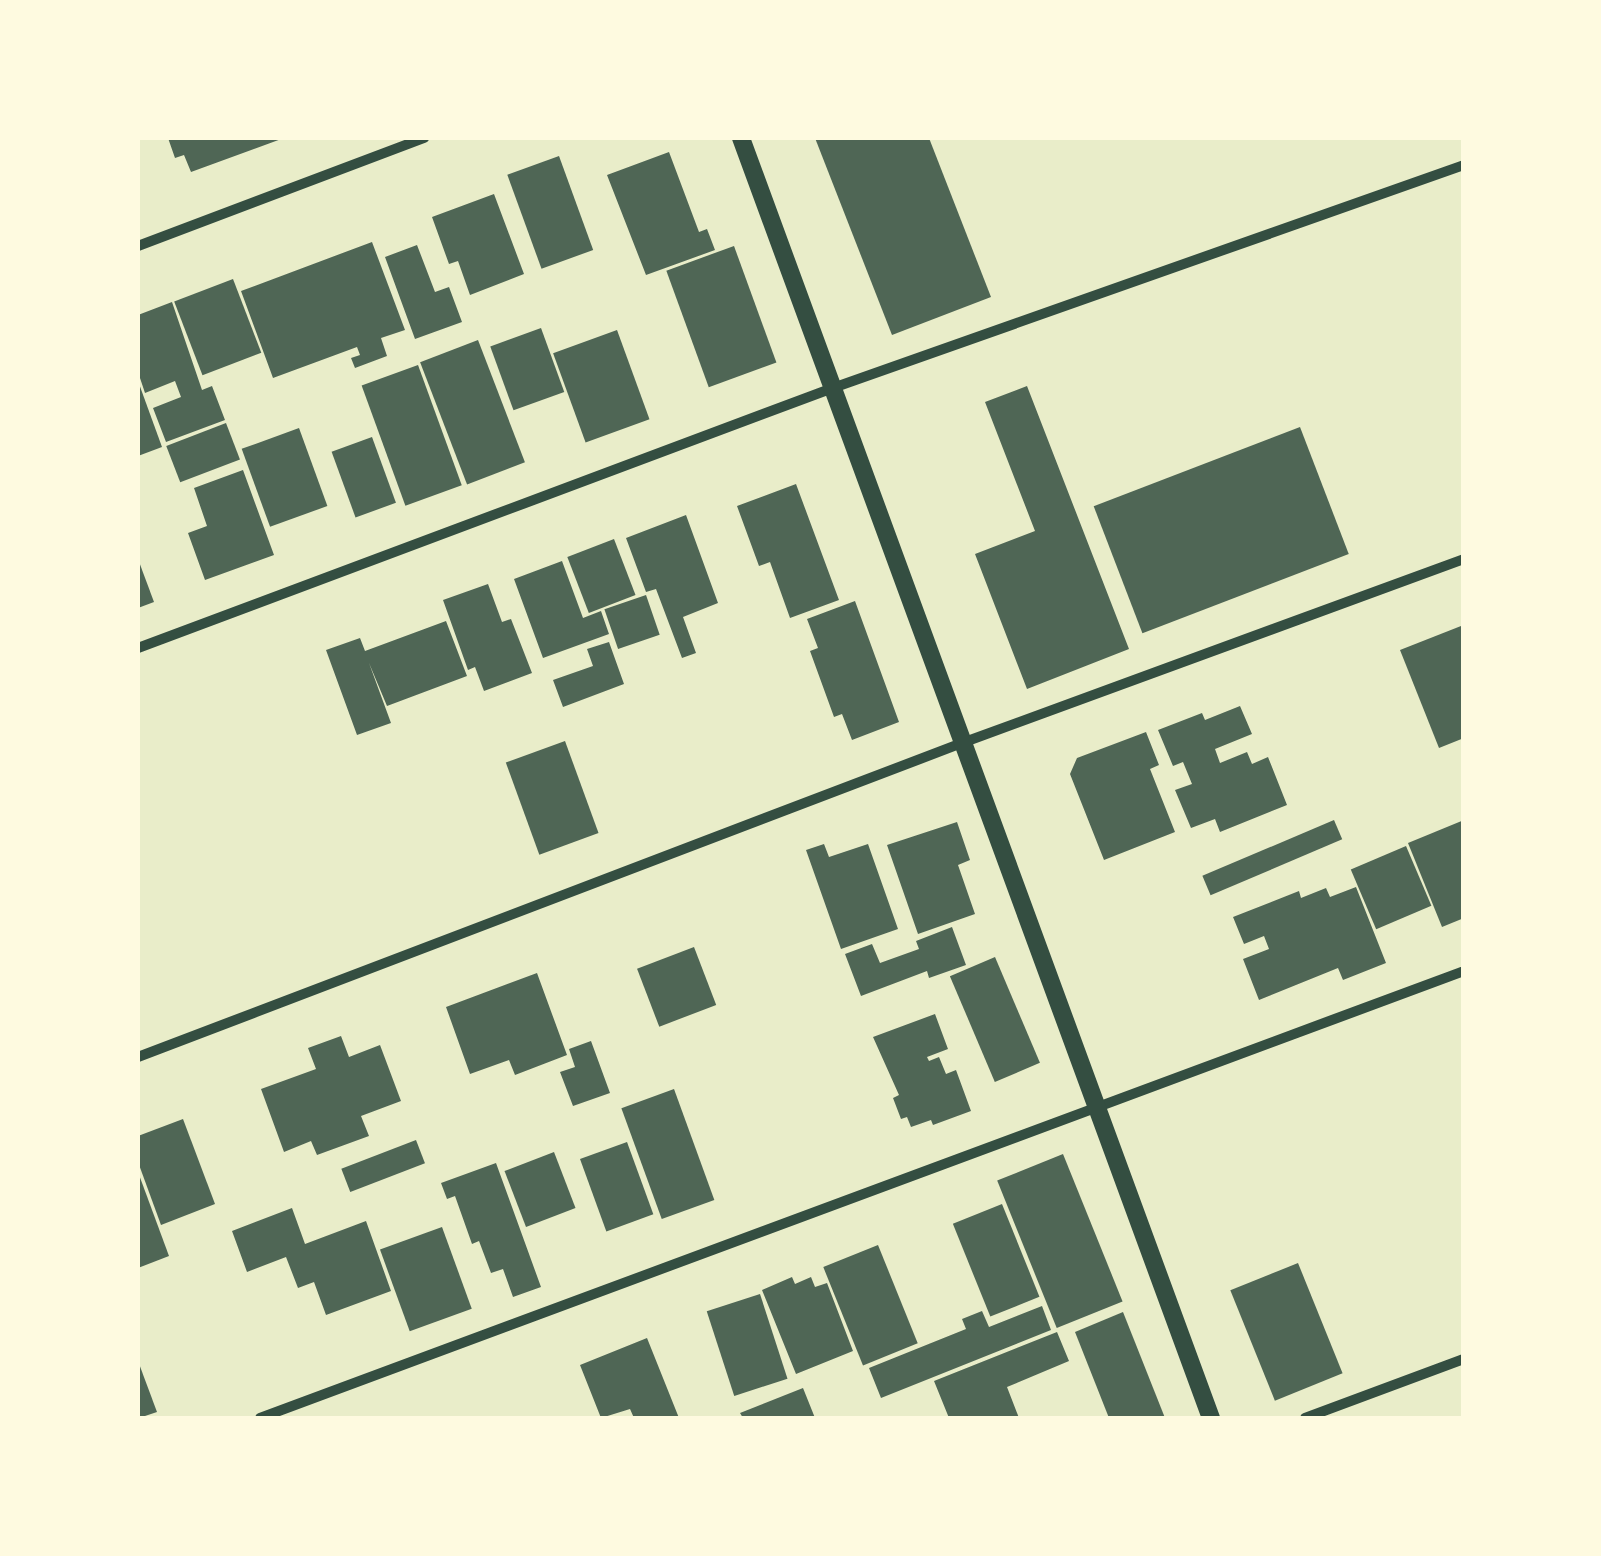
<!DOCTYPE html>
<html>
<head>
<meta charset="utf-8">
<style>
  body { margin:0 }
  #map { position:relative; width:1601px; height:1556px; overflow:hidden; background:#e9edc9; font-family:"Source Serif 4",serif }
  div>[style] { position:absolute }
  .building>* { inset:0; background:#4f6655; transform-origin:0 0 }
  .minor>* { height:10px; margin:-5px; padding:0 5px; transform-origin:5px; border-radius:5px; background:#344e41 }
  .tertiary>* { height:18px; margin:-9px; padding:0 9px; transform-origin:9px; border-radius:9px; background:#344e41 }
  span { translate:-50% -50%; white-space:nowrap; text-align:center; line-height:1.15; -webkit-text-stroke:8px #fefae0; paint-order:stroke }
  .frame { position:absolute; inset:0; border:140px solid #fefae0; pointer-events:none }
</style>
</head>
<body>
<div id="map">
  <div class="building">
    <div style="clip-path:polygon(168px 138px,284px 138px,191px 172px,184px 155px,175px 158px)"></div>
    <div style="clip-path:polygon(815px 138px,929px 138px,991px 297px,892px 335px)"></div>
    <div style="clip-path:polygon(669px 152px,699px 232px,707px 229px,715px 250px,646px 275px,607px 175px)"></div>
    <div style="left:559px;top:156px;width:100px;height:55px;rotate:70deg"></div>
    <div style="clip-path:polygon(494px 194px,524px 274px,470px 295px,458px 261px,449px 264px,432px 217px)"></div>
    <div style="clip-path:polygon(372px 242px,405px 330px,381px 338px,387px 356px,355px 368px,351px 358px,360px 355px,357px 347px,273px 378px,241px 291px)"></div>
    <div style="clip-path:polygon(417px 245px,435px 292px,449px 287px,462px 322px,415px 339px,385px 257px)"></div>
    <div style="left:734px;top:246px;width:124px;height:72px;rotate:70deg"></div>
    <div style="left:233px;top:279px;width:79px;height:63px;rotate:69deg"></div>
    <div style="clip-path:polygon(172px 302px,202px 390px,212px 386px,225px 420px,166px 442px,153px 408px,181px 397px,175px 381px,145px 393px,138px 372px,138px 315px)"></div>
    <div style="left:541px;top:328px;width:68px;height:54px;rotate:70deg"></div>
    <div style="left:617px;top:330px;width:95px;height:68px;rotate:70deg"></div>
    <div style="left:478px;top:340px;width:131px;height:62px;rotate:69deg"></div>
    <div style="left:418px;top:365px;width:128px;height:60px;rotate:70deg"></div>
    <div style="clip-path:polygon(138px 381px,162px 447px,138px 456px)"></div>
    <div style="clip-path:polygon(1027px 386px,1129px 649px,1027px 689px,975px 554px,1035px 531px,985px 402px)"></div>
    <div style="left:226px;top:423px;width:39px;height:64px;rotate:69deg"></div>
    <div style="left:1300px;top:427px;width:136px;height:221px;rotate:69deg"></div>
    <div style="left:299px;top:428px;width:83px;height:61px;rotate:70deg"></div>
    <div style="left:372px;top:437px;width:70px;height:43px;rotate:70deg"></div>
    <div style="clip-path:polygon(243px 470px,274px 555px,205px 580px,188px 533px,207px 526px,194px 488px)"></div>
    <div style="clip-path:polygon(796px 484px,839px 600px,790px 618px,770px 562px,759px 566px,737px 506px)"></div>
    <div style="clip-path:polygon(686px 515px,718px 603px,683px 617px,696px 653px,682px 658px,656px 589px,646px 592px,626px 538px)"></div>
    <div style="left:614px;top:539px;width:60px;height:50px;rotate:69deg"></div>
    <div style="clip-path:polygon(138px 559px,154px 602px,138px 608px)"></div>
    <div style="clip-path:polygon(562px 561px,583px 618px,601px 611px,609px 634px,543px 658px,514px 579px)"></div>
    <div style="clip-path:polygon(488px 584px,502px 622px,511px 619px,532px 673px,484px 691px,475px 667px,468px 670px,443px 600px)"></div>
    <div style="left:646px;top:595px;width:42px;height:44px;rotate:71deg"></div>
    <div style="clip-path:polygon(855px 601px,899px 722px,852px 740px,842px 714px,834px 717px,810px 651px,818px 648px,807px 619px)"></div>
    <div style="clip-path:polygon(446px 621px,467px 676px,387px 706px,369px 663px,391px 723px,357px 735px,326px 650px,360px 638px,365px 651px)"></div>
    <div style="clip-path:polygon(1461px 626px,1464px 738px,1439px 748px,1400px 650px)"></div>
    <div style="clip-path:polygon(609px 642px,624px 684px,563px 707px,553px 680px,593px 666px,587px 649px)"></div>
    <div style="clip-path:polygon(1240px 706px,1252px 734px,1215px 749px,1220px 763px,1247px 752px,1252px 764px,1268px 757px,1287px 805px,1220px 832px,1215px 819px,1191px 828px,1175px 790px,1192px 784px,1183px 762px,1173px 766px,1158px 730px,1202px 713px,1205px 720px)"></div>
    <div style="clip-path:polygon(1146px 732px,1159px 765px,1150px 769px,1175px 832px,1104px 860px,1070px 774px,1077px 758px)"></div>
    <div style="left:565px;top:741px;width:98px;height:63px;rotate:70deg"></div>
    <div style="left:1334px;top:820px;width:21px;height:143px;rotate:67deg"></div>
    <div style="clip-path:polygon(1464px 820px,1464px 918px,1442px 927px,1408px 843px)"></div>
    <div style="clip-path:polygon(957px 822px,970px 860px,958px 865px,975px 914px,918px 934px,887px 845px)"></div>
    <div style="clip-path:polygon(824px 844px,829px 857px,868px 844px,898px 929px,841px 949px,806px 850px)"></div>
    <div style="left:1406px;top:846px;width:65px;height:60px;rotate:67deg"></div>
    <div style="clip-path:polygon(1356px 887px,1386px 963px,1343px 980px,1338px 968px,1259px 1000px,1243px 959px,1269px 949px,1264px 936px,1244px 944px,1233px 917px,1299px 891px,1301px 898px,1326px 888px,1330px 897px)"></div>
    <div style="clip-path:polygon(952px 927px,966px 965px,929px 978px,927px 971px,861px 996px,845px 954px,872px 944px,880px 963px,919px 949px,916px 941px)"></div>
    <div style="left:694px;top:947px;width:62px;height:61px;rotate:69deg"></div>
    <div style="left:995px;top:957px;width:115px;height:49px;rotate:67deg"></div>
    <div style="clip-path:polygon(537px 973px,567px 1055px,515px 1075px,509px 1060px,470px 1074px,446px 1007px)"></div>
    <div style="clip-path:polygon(935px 1014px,948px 1049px,927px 1057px,929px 1061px,939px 1057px,946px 1074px,956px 1070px,971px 1111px,933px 1125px,931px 1120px,911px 1127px,907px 1117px,901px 1119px,893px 1098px,899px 1095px,873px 1037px)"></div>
    <div style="clip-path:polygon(341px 1036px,349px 1057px,380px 1045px,401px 1101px,361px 1116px,369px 1136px,317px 1155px,311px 1141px,284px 1152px,261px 1089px,316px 1069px,308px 1048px)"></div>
    <div style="clip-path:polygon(591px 1041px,610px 1093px,573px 1106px,560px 1072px,575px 1067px,569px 1049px)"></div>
    <div style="left:674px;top:1089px;width:118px;height:56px;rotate:70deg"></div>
    <div style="clip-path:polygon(183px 1119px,215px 1204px,161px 1225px,138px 1162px,138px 1136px)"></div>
    <div style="left:416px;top:1140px;width:25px;height:80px;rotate:69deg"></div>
    <div style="left:627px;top:1142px;width:77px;height:50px;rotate:70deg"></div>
    <div style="left:554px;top:1152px;width:60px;height:53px;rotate:69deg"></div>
    <div style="left:1063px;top:1154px;width:159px;height:71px;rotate:68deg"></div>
    <div style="clip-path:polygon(496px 1163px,541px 1287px,513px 1297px,503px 1269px,491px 1273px,479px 1241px,472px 1244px,455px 1196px,447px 1199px,441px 1183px)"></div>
    <div style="clip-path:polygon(138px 1172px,169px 1256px,138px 1268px)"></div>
    <div style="left:1002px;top:1204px;width:100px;height:53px;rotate:68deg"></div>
    <div style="clip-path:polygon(292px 1208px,305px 1244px,366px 1221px,391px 1291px,326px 1315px,314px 1282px,298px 1288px,286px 1257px,247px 1272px,232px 1231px)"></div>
    <div style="left:442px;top:1227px;width:87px;height:66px;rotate:70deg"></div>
    <div style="left:878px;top:1245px;width:106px;height:59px;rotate:68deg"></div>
    <div style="left:1298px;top:1263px;width:119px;height:73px;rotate:68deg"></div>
    <div style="clip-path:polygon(792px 1277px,795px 1284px,811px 1277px,815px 1287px,827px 1283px,853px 1351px,796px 1374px,762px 1290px)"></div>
    <div style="left:760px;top:1294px;width:89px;height:56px;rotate:72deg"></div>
    <div style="clip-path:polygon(1042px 1306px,1051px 1330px,881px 1398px,869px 1368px,966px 1329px,962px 1319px,982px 1311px,989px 1327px)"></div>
    <div style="clip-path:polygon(1123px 1312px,1165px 1418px,1109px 1418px,1075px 1332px)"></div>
    <div style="clip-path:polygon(1057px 1332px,1069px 1361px,1007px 1387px,1019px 1418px,949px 1418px,934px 1381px)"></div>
    <div style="clip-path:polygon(647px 1338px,679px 1418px,634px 1418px,630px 1409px,601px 1418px,580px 1365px)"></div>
    <div style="clip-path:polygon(138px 1361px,157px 1412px,139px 1418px,138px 1418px)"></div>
    <div style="clip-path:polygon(803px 1388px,815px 1418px,743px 1418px,740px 1413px)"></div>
  </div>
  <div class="minor">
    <div style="left:138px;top:246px;width:306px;rotate:-20.7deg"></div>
    <div style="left:138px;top:648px;width:739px;rotate:-20.52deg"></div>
    <div style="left:830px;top:389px;width:672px;rotate:-19.46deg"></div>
    <div style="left:138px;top:1057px;width:882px;rotate:-20.86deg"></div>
    <div style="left:962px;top:743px;width:535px;rotate:-20.13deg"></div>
    <div style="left:260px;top:1418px;width:1284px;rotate:-20.37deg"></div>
    <div style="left:1305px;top:1418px;width:170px;rotate:-20.4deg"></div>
  </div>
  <div class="tertiary">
    <div style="left:741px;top:138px;width:1364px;rotate:69.84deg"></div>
  </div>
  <div class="frame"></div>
</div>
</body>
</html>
